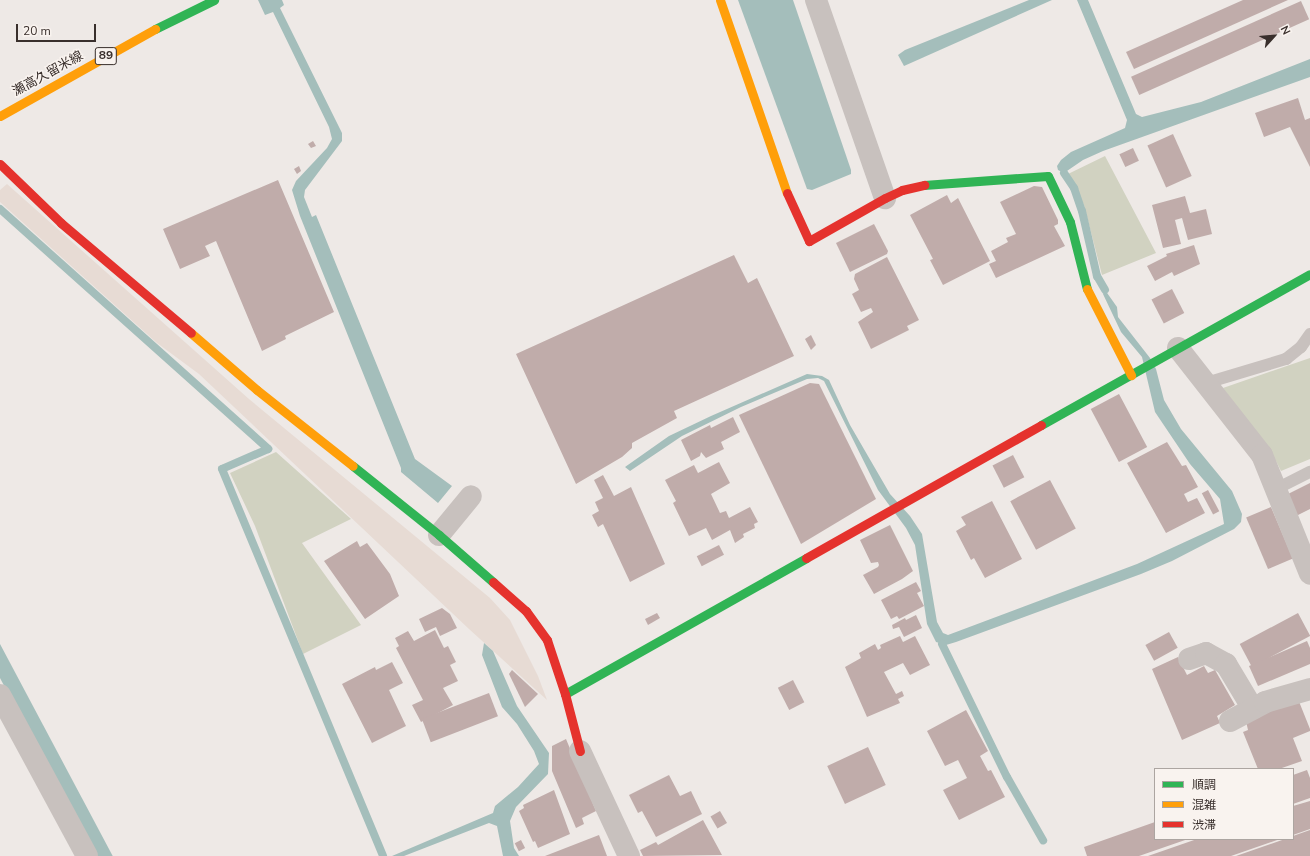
<!DOCTYPE html>
<html>
<head>
<meta charset="utf-8">
<style>
  body { margin:0 }
  #map { position:relative; width:1310px; height:856px; overflow:hidden; background:#eee9e6; font-family:"Nunito Sans","Noto Sans JP",sans-serif }
  div>[style] { position:absolute }
  .green>* { inset:0; background:#d1d2c1 }
  .plaza>* { inset:0; background:#e7dbd4 }
  .water>* { inset:0; background:#a4bebb; transform-origin:0 0 }
  .stream>* { height:8px; margin:-4px; padding:0 4px; transform-origin:4px; border-radius:4px; background:#a4bebb }
  .building>* { inset:0; background:#c0acaa; transform-origin:0 0 }
  .lane>* { height:12px; margin:-6px; padding:0 6px; transform-origin:6px; border-radius:6px; background:#c8c1be }
  .street>* { height:22px; margin:-11px; padding:0 11px; transform-origin:11px; border-radius:11px; background:#c8c1be }
  .fast>* { height:9px; margin:-4.5px; padding:0 4.5px; transform-origin:4.5px; border-radius:4.5px; background:#30b455 }
  .slow>* { height:9px; margin:-4.5px; padding:0 4.5px; transform-origin:4.5px; border-radius:4.5px; background:#ff9f0a }
  .jam>* { height:9px; margin:-4.5px; padding:0 4.5px; transform-origin:4.5px; border-radius:4.5px; background:#e5322d }
  span { translate:-50% -50%; white-space:nowrap; text-align:center; line-height:1.15; -webkit-text-stroke:3px #f9f3ef; paint-order:stroke }
  .shield-label span { padding:1px 3px; background:#f9f3ef; border:1px solid; border-radius:3px; -webkit-text-stroke-width:0 }
  .shield-label { font-size:12px; color:#392f2c; font-weight:700 }
  .street-label { font-size:13px; color:#392f2c }
  .legend { position:absolute; left:1154px; top:768px; width:140px; height:72px; box-sizing:border-box; background:#f9f3ef; border:1px solid #aca5a1; margin:0; padding:5px 7px; list-style:none; font-size:12px; color:#392f2c }
  .legend li { display:flex; align-items:center; gap:8px; height:20px }
  .legend b { width:20px; border:1px solid #aca5a1 }
  .north { position:absolute; left:1254px; top:16px; width:40px; height:40px; -webkit-text-stroke:3px #f9f3ef; paint-order:stroke; rotate:63deg; font-size:11px; font-weight:700; line-height:16px; text-align:center; color:#392f2c }
  .north::after { content:''; display:block; margin:auto; width:14px; height:18px; background:#392f2c; clip-path:polygon(50% 0,100% 100%,50% 72%,0 100%) }
  .scale { position:absolute; left:16px; top:24px; width:80px; height:18px; box-sizing:border-box; border:2px solid #392f2c; border-top:0; padding-left:5px; font-size:12px; line-height:14px; white-space:nowrap; color:#392f2c; -webkit-text-stroke:3px #f9f3ef; paint-order:stroke }
</style>
</head>
<body>
<div id="map">
  <div class="green">
    <div style="clip-path:polygon(1105px 156px,1156px 253px,1102px 275px,1084px 205px,1068px 174px)"></div>
    <div style="clip-path:polygon(1310px 358px,1310px 459px,1281px 471px,1276px 461px,1223px 388px)"></div>
    <div style="clip-path:polygon(276px 452px,351px 519px,302px 543px,361px 625px,303px 654px,255px 526px,230px 473px)"></div>
  </div>
  <div class="plaza">
    <div style="clip-path:polygon(7px 184px,249px 399px,490px 598px,510px 620px,538px 676px,547px 700px,469px 629px,199px 374px,157px 343px,0 202px,0 190px)"></div>
  </div>
  <div class="water">
    <div style="clip-path:polygon(258px 0,282px 0,284px 5px,280px 8px,342px 133px,342px 141px,305px 190px,304px 197px,312px 217px,316px 215px,415px 459px,452px 486px,438px 503px,401px 472px,401px 468px,300px 216px,292px 190px,296px 181px,327px 148px,332px 139px,329px 127px,273px 12px,265px 15px)"></div>
    <div style="clip-path:polygon(738px 0,793px 0,851px 170px,851px 174px,812px 190px,807px 189px)"></div>
    <div style="clip-path:polygon(1029px 0,1052px 0,904px 66px,898px 55px,905px 50px)"></div>
    <div style="clip-path:polygon(1077px 0,1088px 0,1136px 114px,1142px 117px,1201px 102px,1310px 59px,1310px 77px,1103px 151px,1083px 160px,1064px 173px,1058px 170px,1057px 166px,1061px 160px,1071px 152px,1125px 128px,1127px 120px)"></div>
    <div style="clip-path:polygon(1105px 290px,1117px 307px,1118px 317px,1150px 358px,1156px 369px,1164px 400px,1181px 429px,1232px 491px,1242px 514px,1241px 522px,1234px 529px,1172px 561px,1141px 574px,956px 642px,946px 645px,936px 642px,927px 624px,915px 545px,906px 528px,878px 490px,824px 381px,818px 378px,807px 379px,741px 407px,682px 436px,630px 471px,625px 467px,669px 436px,711px 416px,807px 374px,822px 376px,829px 380px,850px 425px,890px 494px,910px 516px,922px 534px,937px 622px,943px 633px,948px 635px,1137px 564px,1224px 524px,1220px 499px,1190px 464px,1155px 412px,1142px 357px,1121px 332px,1103px 294px)"></div>
    <div style="clip-path:polygon(484px 643px,493px 651px,517px 706px,549px 753px,548px 774px,516px 807px,510px 821px,514px 848px,519px 856px,503px 856px,497px 826px,489px 823px,404px 856px,392px 856px,493px 813px,495px 806px,518px 787px,539px 764px,534px 751px,517px 724px,502px 707px,482px 655px)"></div>
    <div style="left:0;top:644px;width:241px;height:16px;rotate:62deg"></div>
  </div>
  <div class="stream">
    <div style="left:1064px;top:173px;width:18px;rotate:56deg"></div>
    <div style="left:1074px;top:188px;width:24px;rotate:71deg"></div>
    <div style="left:1082px;top:211px;width:67px;rotate:77deg"></div>
    <div style="left:1097px;top:276px;width:16px;rotate:60deg"></div>
    <div style="left:0;top:209px;width:360px;rotate:41.8deg"></div>
    <div style="left:268px;top:449px;width:50px;rotate:156.5deg"></div>
    <div style="left:222px;top:469px;width:419px;rotate:67.4deg"></div>
    <div style="left:942px;top:644px;width:148px;rotate:64deg"></div>
    <div style="left:1007px;top:777px;width:73px;rotate:60.3deg"></div>
  </div>
  <div class="building">
    <div style="clip-path:polygon(1243px 0,1288px 0,1134px 69px,1126px 52px)"></div>
    <div style="left:1301px;top:1px;width:20px;height:186px;rotate:66deg"></div>
    <div style="clip-path:polygon(1298px 98px,1305px 120px,1310px 118px,1310px 167px,1290px 127px,1264px 137px,1255px 113px)"></div>
    <div style="left:1173px;top:134px;width:46px;height:28px;rotate:66deg"></div>
    <div style="clip-path:polygon(313px 141px,316px 146px,311px 148px,308px 144px)"></div>
    <div style="left:1133px;top:148px;width:14px;height:15px;rotate:65deg"></div>
    <div style="clip-path:polygon(299px 166px,301px 171px,297px 174px,294px 169px)"></div>
    <div style="clip-path:polygon(278px 180px,334px 312px,285px 336px,286px 339px,262px 351px,216px 241px,205px 246px,210px 256px,180px 269px,163px 229px)"></div>
    <div style="clip-path:polygon(1034px 186px,1042px 187px,1058px 220px,1058px 224px,1054px 226px,1065px 246px,996px 278px,989px 264px,996px 261px,991px 251px,1008px 242px,1006px 238px,1016px 234px,1000px 202px)"></div>
    <div style="clip-path:polygon(947px 195px,951px 203px,958px 198px,990px 261px,943px 285px,930px 260px,933px 259px,910px 215px)"></div>
    <div style="clip-path:polygon(1185px 196px,1190px 213px,1206px 209px,1212px 234px,1188px 240px,1182px 218px,1175px 220px,1181px 244px,1163px 248px,1152px 205px)"></div>
    <div style="clip-path:polygon(874px 224px,888px 251px,887px 254px,850px 272px,836px 243px)"></div>
    <div style="clip-path:polygon(1194px 245px,1200px 264px,1174px 276px,1172px 272px,1155px 281px,1147px 266px,1167px 256px,1166px 254px)"></div>
    <div style="clip-path:polygon(734px 255px,748px 283px,757px 278px,794px 356px,674px 411px,677px 418px,632px 443px,632px 448px,622px 457px,576px 484px,516px 354px)"></div>
    <div style="clip-path:polygon(887px 257px,919px 320px,907px 326px,909px 330px,871px 349px,858px 322px,873px 312px,871px 308px,861px 312px,852px 294px,859px 290px,854px 279px,855px 274px)"></div>
    <div style="left:1172px;top:289px;width:27px;height:23px;rotate:63deg"></div>
    <div style="clip-path:polygon(811px 335px,816px 345px,811px 350px,805px 339px)"></div>
    <div style="clip-path:polygon(810px 383px,819px 384px,876px 499px,801px 544px,739px 415px)"></div>
    <div style="left:1119px;top:394px;width:60px;height:32px;rotate:62deg"></div>
    <div style="clip-path:polygon(733px 417px,740px 432px,721px 442px,724px 449px,706px 458px,701px 452px,700px 456px,691px 461px,681px 440px,710px 425px,711px 428px)"></div>
    <div style="clip-path:polygon(1167px 442px,1182px 466px,1186px 465px,1198px 487px,1184px 494px,1188px 502px,1197px 498px,1205px 513px,1166px 533px,1127px 463px)"></div>
    <div style="left:1013px;top:455px;width:25px;height:23px;rotate:63deg"></div>
    <div style="clip-path:polygon(719px 462px,730px 483px,711px 494px,720px 513px,726px 511px,729px 518px,750px 507px,758px 522px,754px 524px,755px 528px,743px 534px,744px 537px,735px 543px,730px 530px,712px 540px,706px 528px,689px 536px,673px 503px,676px 501px,665px 480px,694px 465px,698px 473px)"></div>
    <div style="clip-path:polygon(603px 475px,614px 496px,631px 487px,665px 564px,630px 582px,603px 524px,598px 527px,592px 515px,599px 511px,595px 502px,603px 498px,594px 480px)"></div>
    <div style="left:1050px;top:480px;width:55px;height:45px;rotate:62deg"></div>
    <div style="clip-path:polygon(1310px 483px,1310px 509px,1296px 516px,1286px 495px)"></div>
    <div style="left:1208px;top:490px;width:24px;height:7px;rotate:62deg"></div>
    <div style="clip-path:polygon(992px 501px,1022px 559px,985px 578px,974px 558px,971px 560px,956px 531px,966px 525px,961px 517px)"></div>
    <div style="left:1271px;top:507px;width:56px;height:27px;rotate:67deg"></div>
    <div style="clip-path:polygon(890px 525px,913px 571px,902px 579px,874px 594px,863px 575px,878px 567px,879px 565px,878px 562px,871px 563px,860px 540px)"></div>
    <div style="clip-path:polygon(357px 541px,360px 547px,367px 543px,390px 574px,399px 596px,365px 619px,324px 561px)"></div>
    <div style="left:719px;top:545px;width:11px;height:25px;rotate:63deg"></div>
    <div style="clip-path:polygon(916px 582px,921px 591px,917px 593px,924px 606px,899px 619px,897px 616px,891px 619px,881px 600px)"></div>
    <div style="clip-path:polygon(442px 608px,450px 614px,457px 628px,440px 636px,436px 627px,425px 632px,419px 619px)"></div>
    <div style="clip-path:polygon(657px 613px,660px 618px,648px 625px,645px 619px)"></div>
    <div style="left:1298px;top:613px;width:26px;height:66px;rotate:62deg"></div>
    <div style="clip-path:polygon(916px 615px,922px 628px,904px 637px,899px 627px,893px 629px,892px 625px,905px 618px,906px 620px)"></div>
    <div style="clip-path:polygon(435px 630px,444px 648px,448px 646px,456px 662px,450px 665px,458px 681px,443px 688px,453px 705px,421px 722px,412px 705px,423px 700px,396px 648px,399px 646px,395px 638px,408px 631px,414px 641px)"></div>
    <div style="left:1169px;top:632px;width:18px;height:27px;rotate:61deg"></div>
    <div style="clip-path:polygon(900px 636px,903px 642px,915px 636px,930px 665px,910px 675px,903px 663px,884px 672px,896px 694px,902px 691px,904px 696px,898px 699px,900px 703px,867px 717px,845px 667px,861px 658px,859px 653px,875px 644px,878px 650px,881px 648px,880px 645px)"></div>
    <div style="clip-path:polygon(1307px 641px,1310px 648px,1310px 664px,1258px 686px,1249px 666px)"></div>
    <div style="clip-path:polygon(1178px 657px,1187px 675px,1204px 666px,1208px 673px,1215px 670px,1235px 705px,1217px 716px,1220px 723px,1182px 740px,1152px 669px)"></div>
    <div style="clip-path:polygon(392px 662px,403px 683px,389px 690px,406px 726px,372px 743px,342px 684px,375px 667px,376px 670px)"></div>
    <div style="clip-path:polygon(512px 670px,538px 694px,525px 707px,509px 674px)"></div>
    <div style="left:793px;top:680px;width:25px;height:17px;rotate:63deg"></div>
    <div style="left:489px;top:693px;width:25px;height:72px;rotate:69deg"></div>
    <div style="clip-path:polygon(1298px 699px,1310px 729px,1310px 731px,1293px 738px,1302px 761px,1279px 769px,1258px 769px,1243px 732px,1248px 730px,1245px 717px)"></div>
    <div style="clip-path:polygon(966px 710px,988px 751px,980px 756px,988px 771px,991px 770px,1005px 797px,959px 820px,943px 790px,967px 778px,958px 760px,945px 766px,927px 731px)"></div>
    <div style="clip-path:polygon(566px 739px,596px 811px,582px 818px,584px 824px,576px 828px,552px 771px,552px 746px)"></div>
    <div style="left:868px;top:747px;width:42px;height:45px;rotate:65deg"></div>
    <div style="clip-path:polygon(1307px 770px,1310px 778px,1310px 798px,1293px 804px,1293px 775px)"></div>
    <div style="clip-path:polygon(669px 775px,680px 796px,691px 791px,702px 814px,656px 837px,642px 811px,638px 813px,629px 795px)"></div>
    <div style="clip-path:polygon(554px 790px,570px 834px,538px 848px,535px 841px,533px 842px,519px 811px,524px 808px,523px 805px)"></div>
    <div style="clip-path:polygon(1310px 801px,1310px 829px,1293px 835px,1293px 806px)"></div>
    <div style="left:720px;top:811px;width:14px;height:11px;rotate:60deg"></div>
    <div style="clip-path:polygon(703px 820px,722px 855px,643px 856px,640px 850px,656px 842px,658px 845px)"></div>
    <div style="clip-path:polygon(1155px 822px,1155px 839px,1188px 839px,1139px 856px,1087px 856px,1084px 847px)"></div>
    <div style="clip-path:polygon(1310px 830px,1310px 856px,1236px 856px,1285px 839px,1293px 839px,1293px 836px)"></div>
    <div style="clip-path:polygon(599px 835px,607px 856px,545px 856px)"></div>
    <div style="clip-path:polygon(1197px 839px,1280px 839px,1231px 856px,1148px 856px)"></div>
    <div style="left:521px;top:840px;width:9px;height:7px;rotate:63deg"></div>
  </div>
  <div class="lane">
    <div style="left:1206px;top:383px;width:84px;rotate:-16.7deg"></div>
    <div style="left:1286px;top:359px;width:19px;rotate:-39deg"></div>
    <div style="left:1301px;top:347px;width:16px;rotate:-55deg"></div>
    <div style="left:1276px;top:489px;width:38px;rotate:-27deg"></div>
  </div>
  <div class="street">
    <div style="left:816px;top:0;width:210px;rotate:70.8deg"></div>
    <div style="left:1178px;top:348px;width:136px;rotate:51.9deg"></div>
    <div style="left:1262px;top:455px;width:128px;rotate:68deg"></div>
    <div style="left:439px;top:535px;width:50px;rotate:-50.6deg"></div>
    <div style="left:1189px;top:659px;width:18px;rotate:-19deg"></div>
    <div style="left:1206px;top:653px;width:23px;rotate:29deg"></div>
    <div style="left:1226px;top:664px;width:52px;rotate:59deg"></div>
    <div style="left:0;top:695px;width:183px;rotate:61.6deg"></div>
    <div style="left:1230px;top:721px;width:40px;rotate:-28deg"></div>
    <div style="left:1265px;top:702px;width:47px;rotate:-16.1deg"></div>
    <div style="left:580px;top:751px;width:116px;rotate:65deg"></div>
  </div>
  <div class="fast">
    <div style="left:155px;top:29px;width:66px;rotate:-26.2deg"></div>
    <div style="left:924px;top:185px;width:124px;rotate:-4.2deg"></div>
    <div style="left:1048px;top:176px;width:51px;rotate:64.4deg"></div>
    <div style="left:1070px;top:222px;width:69px;rotate:75.8deg"></div>
    <div style="left:1041px;top:425px;width:308px;rotate:-29.3deg"></div>
    <div style="left:353px;top:466px;width:110px;rotate:38.7deg"></div>
    <div style="left:439px;top:535px;width:72px;rotate:41deg"></div>
    <div style="left:565px;top:694px;width:277px;rotate:-29.4deg"></div>
  </div>
  <div class="slow">
    <div style="left:720px;top:0;width:204px;rotate:70.9deg"></div>
    <div style="left:0;top:116px;width:178px;rotate:-29.3deg"></div>
    <div style="left:1087px;top:289px;width:97px;rotate:62.9deg"></div>
    <div style="left:191px;top:333px;width:87px;rotate:40.8deg"></div>
    <div style="left:257px;top:390px;width:122px;rotate:38.4deg"></div>
  </div>
  <div class="jam">
    <div style="left:0;top:164px;width:85px;rotate:44deg"></div>
    <div style="left:61px;top:223px;width:170px;rotate:40.2deg"></div>
    <div style="left:787px;top:193px;width:53px;rotate:65.4deg"></div>
    <div style="left:809px;top:241px;width:87px;rotate:-29.5deg"></div>
    <div style="left:885px;top:198px;width:19px;rotate:-25deg"></div>
    <div style="left:902px;top:190px;width:23px;rotate:-13deg"></div>
    <div style="left:806px;top:558px;width:270px;rotate:-29.5deg"></div>
    <div style="left:493px;top:582px;width:44px;rotate:41.3deg"></div>
    <div style="left:526px;top:611px;width:36px;rotate:54deg"></div>
    <div style="left:547px;top:640px;width:57px;rotate:71.6deg"></div>
    <div style="left:565px;top:694px;width:59px;rotate:75.3deg"></div>
  </div>
  <div class="shield-label">
    <span style="left:106px;top:56px">89</span>
  </div>
  <div class="street-label">
    <span style="left:48px;top:74px;rotate:-29deg">瀬高久留米線</span>
  </div>
  <ul class="legend">
  <li><b style="height:5px;background:#30b455"></b>順調</li>
  <li><b style="height:5px;background:#ff9f0a"></b>混雑</li>
  <li><b style="height:5px;background:#e5322d"></b>渋滞</li>
  </ul>
  <div class="north">N</div>
  <div class="scale">20 m</div>
</div>
</body>
</html>
